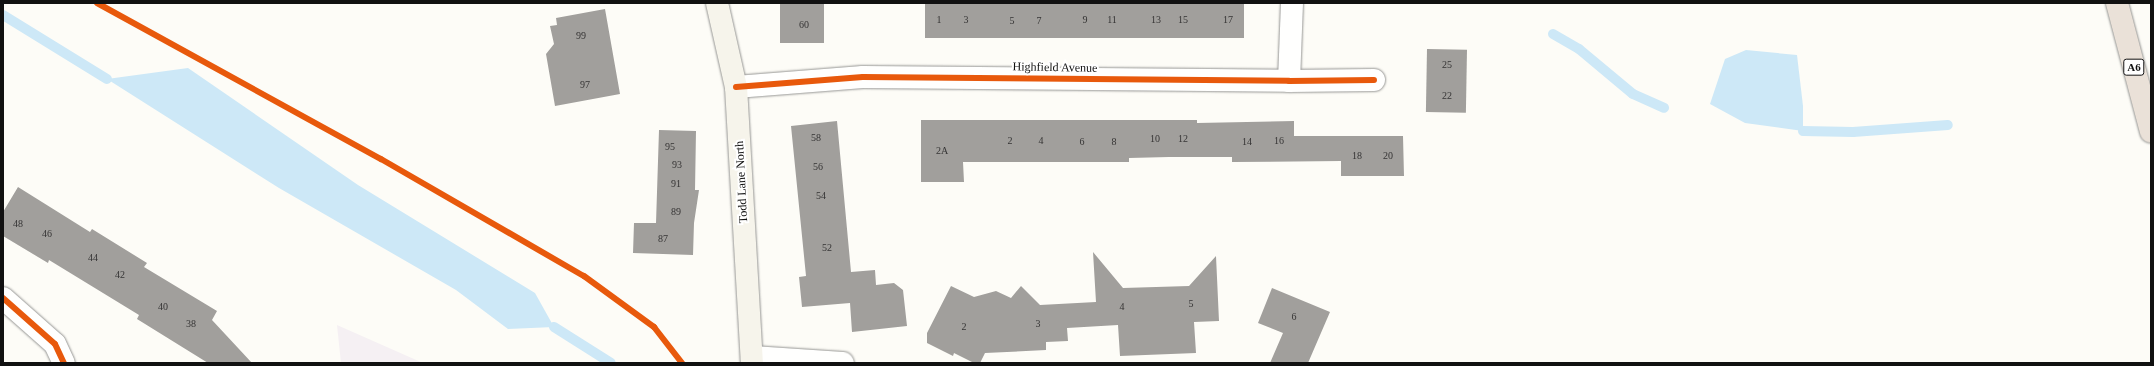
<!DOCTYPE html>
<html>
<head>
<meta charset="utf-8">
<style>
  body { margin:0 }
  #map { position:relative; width:2154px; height:366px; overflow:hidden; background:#fdfcf7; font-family:Georgia,serif }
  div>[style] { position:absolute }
  .industrial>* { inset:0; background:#f5f0f3 }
  .water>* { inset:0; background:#cde8f7 }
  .stream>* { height:10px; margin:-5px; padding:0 5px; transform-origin:5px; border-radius:5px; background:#cde8f7 }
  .building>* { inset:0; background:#a19f9c; transform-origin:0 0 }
  .roads { filter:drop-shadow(0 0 1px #979795) drop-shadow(0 0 1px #979795) }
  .street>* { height:22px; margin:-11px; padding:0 11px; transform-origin:11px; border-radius:11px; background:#fffffe }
  .secondary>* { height:22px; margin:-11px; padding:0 11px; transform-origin:11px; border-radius:11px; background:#f6f4eb }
  .highway>* { height:22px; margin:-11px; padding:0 11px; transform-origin:11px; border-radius:11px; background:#eae1d8 }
  .cycleway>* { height:6px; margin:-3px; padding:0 3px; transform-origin:3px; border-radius:3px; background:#e8590c }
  span { translate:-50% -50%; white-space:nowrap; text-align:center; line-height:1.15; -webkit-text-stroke:4px #fff; paint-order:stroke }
  .number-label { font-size:10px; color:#353434 }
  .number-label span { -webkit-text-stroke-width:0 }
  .shield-label span { padding:1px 3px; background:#fff; border:1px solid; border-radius:3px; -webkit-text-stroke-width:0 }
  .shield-label { font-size:11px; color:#111; font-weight:700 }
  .street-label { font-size:12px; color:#111 }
  .frame { position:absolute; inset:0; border:4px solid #111; pointer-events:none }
</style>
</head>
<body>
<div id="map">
  <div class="industrial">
    <div style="clip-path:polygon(337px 325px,423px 363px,341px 363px)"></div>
  </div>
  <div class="water">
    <div style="clip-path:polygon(1746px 50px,1797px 55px,1803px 106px,1803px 131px,1745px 123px,1710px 104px,1725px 59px)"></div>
    <div style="clip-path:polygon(188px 68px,358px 185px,535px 293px,554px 327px,508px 329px,456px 290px,279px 188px,107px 79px)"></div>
  </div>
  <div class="stream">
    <div style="left:3px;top:15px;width:122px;rotate:31.6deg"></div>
    <div style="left:1553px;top:34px;width:30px;rotate:30deg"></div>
    <div style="left:1579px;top:49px;width:70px;rotate:39.8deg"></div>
    <div style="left:1633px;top:94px;width:34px;rotate:24deg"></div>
    <div style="left:1803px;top:131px;width:50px;rotate:1.1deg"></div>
    <div style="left:1853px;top:132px;width:95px;rotate:-4.2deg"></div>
    <div style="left:554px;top:327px;width:67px;rotate:32.3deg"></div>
  </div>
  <div class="building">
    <div style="left:780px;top:3px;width:44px;height:40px"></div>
    <div style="left:925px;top:3px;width:319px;height:35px"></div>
    <div style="clip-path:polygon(605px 9px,620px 94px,555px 106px,546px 54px,554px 44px,550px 26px,557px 25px,556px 18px)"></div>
    <div style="left:1427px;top:49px;width:40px;height:63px;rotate:1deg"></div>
    <div style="clip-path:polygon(921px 120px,1197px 120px,1197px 123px,1294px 121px,1294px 136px,1403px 136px,1404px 176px,1341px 176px,1341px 161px,1232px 162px,1232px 157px,1169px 157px,1129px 158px,1129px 162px,963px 162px,964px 182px,921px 182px)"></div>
    <div style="clip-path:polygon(837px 121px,851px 272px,875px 270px,876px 285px,894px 283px,903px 290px,907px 326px,852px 332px,850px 303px,802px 307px,799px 277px,806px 276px,791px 126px)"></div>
    <div style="clip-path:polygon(659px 130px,696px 131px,695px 190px,699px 190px,694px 223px,693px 255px,633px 253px,634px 223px,656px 223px)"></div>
    <div style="clip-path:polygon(18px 187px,90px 232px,92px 229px,147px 263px,144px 267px,217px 311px,212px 320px,252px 363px,208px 363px,137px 319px,139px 315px,49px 260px,48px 263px,3px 236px,3px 212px)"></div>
    <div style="clip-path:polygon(1093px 252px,1123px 288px,1189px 286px,1216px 256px,1219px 321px,1194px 322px,1196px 353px,1120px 356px,1118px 325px,1067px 328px,1068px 341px,1046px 342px,1046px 350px,985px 353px,980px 363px,974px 363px,954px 353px,953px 356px,927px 343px,927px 333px,951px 286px,974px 297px,996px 291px,1011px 298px,1021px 286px,1040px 305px,1096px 302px)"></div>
    <div style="clip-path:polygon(1272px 288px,1330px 312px,1308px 363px,1270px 363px,1283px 333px,1258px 323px)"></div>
  </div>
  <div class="roads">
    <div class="street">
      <div style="left:1289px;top:81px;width:78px;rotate:-87.8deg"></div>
      <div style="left:736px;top:87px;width:127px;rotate:-4.5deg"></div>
      <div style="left:863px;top:77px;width:426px;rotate:0.5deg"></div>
      <div style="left:1289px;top:81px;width:85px;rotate:-0.7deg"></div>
      <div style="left:3px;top:298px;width:69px;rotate:41.5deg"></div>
      <div style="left:55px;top:344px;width:21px;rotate:65deg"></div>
      <div style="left:752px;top:357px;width:91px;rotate:3.8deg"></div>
    </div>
    <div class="secondary">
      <div style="left:717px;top:3px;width:86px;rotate:77.3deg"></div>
      <div style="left:736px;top:87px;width:276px;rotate:86.7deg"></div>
    </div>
    <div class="highway">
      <div style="left:2117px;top:3px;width:133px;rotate:75.2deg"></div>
    </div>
  </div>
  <div class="cycleway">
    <div style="left:97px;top:3px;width:324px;rotate:28.8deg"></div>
    <div style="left:381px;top:159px;width:234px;rotate:30deg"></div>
    <div style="left:584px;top:276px;width:87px;rotate:36.1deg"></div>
    <div style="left:654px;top:327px;width:46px;rotate:52.1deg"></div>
    <div style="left:736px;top:87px;width:127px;rotate:-4.5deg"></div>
    <div style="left:863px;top:77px;width:426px;rotate:0.5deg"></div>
    <div style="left:1289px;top:81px;width:85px;rotate:-0.7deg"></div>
    <div style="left:3px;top:298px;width:69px;rotate:41.5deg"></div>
    <div style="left:55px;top:344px;width:21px;rotate:65deg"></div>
  </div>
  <div class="number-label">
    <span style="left:939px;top:20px">1</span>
    <span style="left:966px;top:20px">3</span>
    <span style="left:1085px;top:20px">9</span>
    <span style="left:1112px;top:20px">11</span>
    <span style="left:1156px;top:20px">13</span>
    <span style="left:1183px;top:20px">15</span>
    <span style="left:1228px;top:20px">17</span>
    <span style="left:1012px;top:21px">5</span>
    <span style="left:1039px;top:21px">7</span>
    <span style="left:804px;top:25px">60</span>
    <span style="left:581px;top:36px">99</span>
    <span style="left:1447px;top:65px">25</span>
    <span style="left:585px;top:85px">97</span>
    <span style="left:1447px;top:96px">22</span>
    <span style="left:816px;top:138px">58</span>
    <span style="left:1155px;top:139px">10</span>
    <span style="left:1183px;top:139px">12</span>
    <span style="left:1010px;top:141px">2</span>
    <span style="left:1041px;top:141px">4</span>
    <span style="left:1279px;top:141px">16</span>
    <span style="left:1082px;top:142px">6</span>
    <span style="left:1114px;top:142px">8</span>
    <span style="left:1247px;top:142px">14</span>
    <span style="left:670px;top:147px">95</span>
    <span style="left:942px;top:151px">2A</span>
    <span style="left:1357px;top:156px">18</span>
    <span style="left:1388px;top:156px">20</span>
    <span style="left:677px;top:165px">93</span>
    <span style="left:818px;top:167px">56</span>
    <span style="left:676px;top:184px">91</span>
    <span style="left:821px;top:196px">54</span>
    <span style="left:676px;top:212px">89</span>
    <span style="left:18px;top:224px">48</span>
    <span style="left:47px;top:234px">46</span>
    <span style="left:663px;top:239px">87</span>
    <span style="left:827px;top:248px">52</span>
    <span style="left:93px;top:258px">44</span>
    <span style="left:120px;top:275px">42</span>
    <span style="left:1191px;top:304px">5</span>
    <span style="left:163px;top:307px">40</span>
    <span style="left:1122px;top:307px">4</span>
    <span style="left:1294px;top:317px">6</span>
    <span style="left:191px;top:324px">38</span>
    <span style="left:1038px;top:324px">3</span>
    <span style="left:964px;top:327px">2</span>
  </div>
  <div class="shield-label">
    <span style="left:2134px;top:67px">A6</span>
  </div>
  <div class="street-label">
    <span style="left:1055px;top:68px;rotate:1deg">Highfield Avenue</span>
    <span style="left:742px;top:182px;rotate:-93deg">Todd Lane North</span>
  </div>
  <div class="frame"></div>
</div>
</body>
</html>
